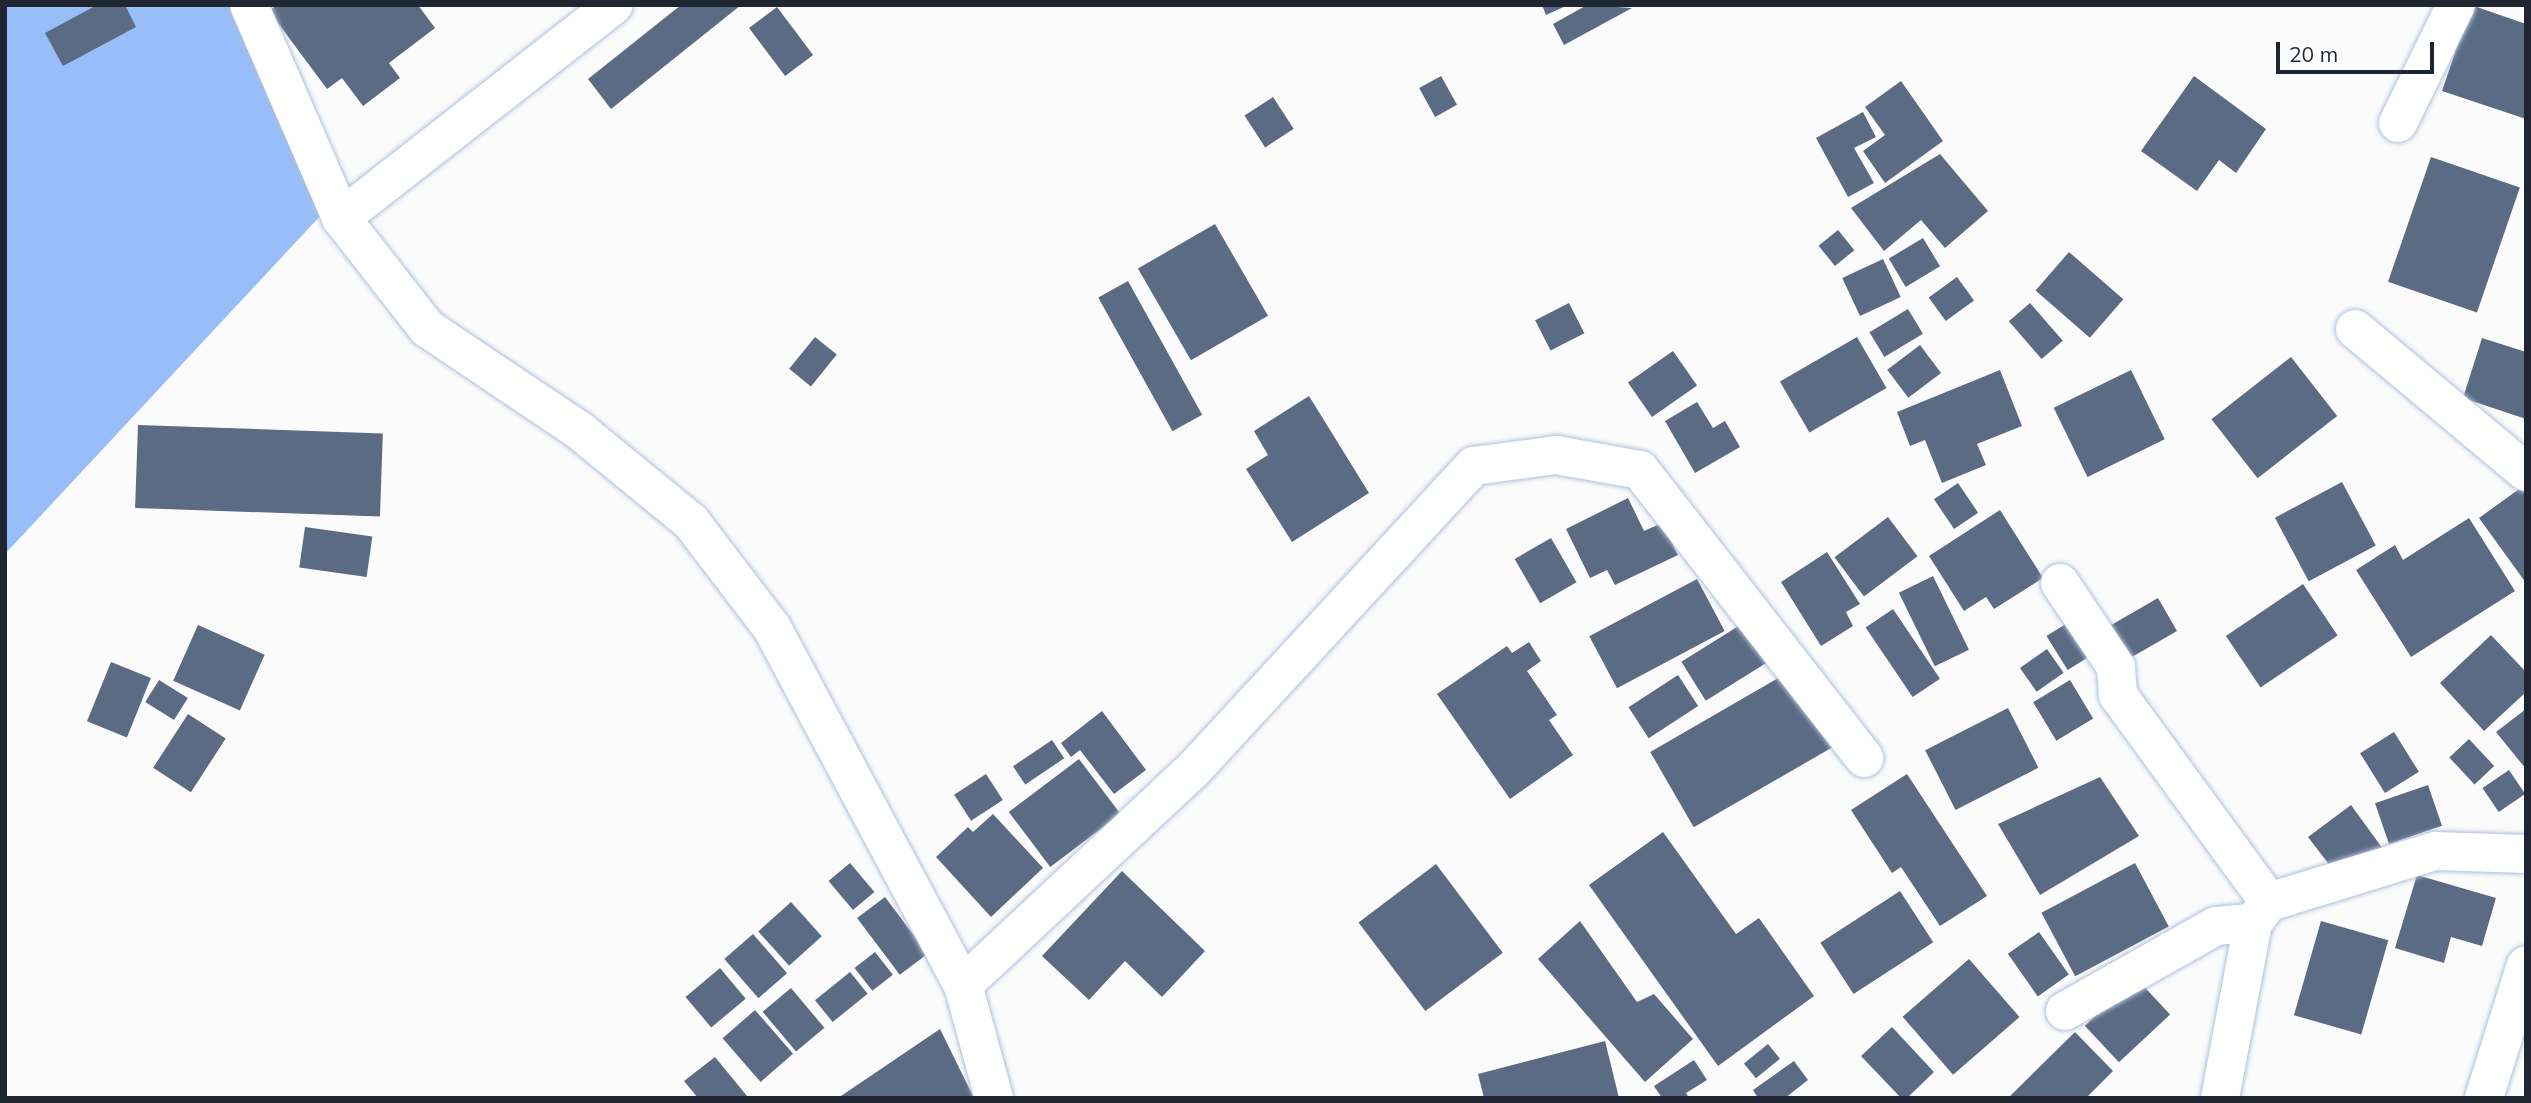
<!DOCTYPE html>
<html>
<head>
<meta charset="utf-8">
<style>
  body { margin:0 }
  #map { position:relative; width:2531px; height:1103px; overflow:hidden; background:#fbfbfb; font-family:Mulish,sans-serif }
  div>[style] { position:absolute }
  .forest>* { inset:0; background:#98bdf8 }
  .building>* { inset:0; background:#5b6b84; transform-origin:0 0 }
  .roads { filter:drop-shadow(0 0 2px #afc0dc) drop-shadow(0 0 2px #afc0dc) }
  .street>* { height:38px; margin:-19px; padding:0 19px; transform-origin:19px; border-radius:19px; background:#fff }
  span { translate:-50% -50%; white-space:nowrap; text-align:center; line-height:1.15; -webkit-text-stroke:7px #fff; paint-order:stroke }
  .frame { position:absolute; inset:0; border:7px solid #1f2631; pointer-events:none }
  .scale { position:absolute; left:2276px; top:42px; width:158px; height:32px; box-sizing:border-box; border:4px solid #1f2631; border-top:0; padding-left:9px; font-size:21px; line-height:24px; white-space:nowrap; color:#1f2631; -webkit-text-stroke:5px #fff; paint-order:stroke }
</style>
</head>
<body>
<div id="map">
  <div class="forest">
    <div style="clip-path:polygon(5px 5px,236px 5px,322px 214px,5px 554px)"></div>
  </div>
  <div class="building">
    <div style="clip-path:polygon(97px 5px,125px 5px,136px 27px,63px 66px,45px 33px)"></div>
    <div style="clip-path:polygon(277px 5px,418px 5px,435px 28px,389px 63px,400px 78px,363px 106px,342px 78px,327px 89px,269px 11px)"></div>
    <div style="clip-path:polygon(681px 5px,741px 5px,611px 109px,588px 79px)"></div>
    <div style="clip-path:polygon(1542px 5px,1568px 5px,1546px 15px)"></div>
    <div style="clip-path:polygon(1587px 5px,1632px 8px,1564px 45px,1553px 24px)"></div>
    <div style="clip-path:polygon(2471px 5px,2526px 24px,2526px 119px,2442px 91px)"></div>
    <div style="left:777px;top:7px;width:60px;height:35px;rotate:53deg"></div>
    <div style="left:1441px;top:76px;width:33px;height:25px;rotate:61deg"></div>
    <div style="clip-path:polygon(2194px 76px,2266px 129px,2236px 173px,2219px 160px,2197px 191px,2141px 151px)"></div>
    <div style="clip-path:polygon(1901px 81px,1943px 141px,1885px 183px,1863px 151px,1885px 135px,1865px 107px)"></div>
    <div style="left:1273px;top:97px;width:38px;height:34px;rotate:57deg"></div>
    <div style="clip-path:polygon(1863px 112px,1876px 137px,1854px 148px,1874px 183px,1848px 197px,1816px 138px)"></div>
    <div style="clip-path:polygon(1940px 154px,1988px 211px,1945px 248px,1921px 220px,1884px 251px,1851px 208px)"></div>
    <div style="left:2431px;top:157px;width:94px;height:132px;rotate:19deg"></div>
    <div style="left:1215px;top:224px;width:106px;height:89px;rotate:60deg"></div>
    <div style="left:1838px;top:230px;width:26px;height:25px;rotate:51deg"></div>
    <div style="left:1923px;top:238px;width:33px;height:40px;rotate:59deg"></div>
    <div style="left:2069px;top:252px;width:72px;height:51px;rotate:41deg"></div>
    <div style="left:1883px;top:259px;width:42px;height:45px;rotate:65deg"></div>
    <div style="left:1957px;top:277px;width:29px;height:35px;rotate:54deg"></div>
    <div style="left:1128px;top:281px;width:153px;height:34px;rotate:61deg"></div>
    <div style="left:1569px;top:303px;width:34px;height:38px;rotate:63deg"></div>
    <div style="left:2030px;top:303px;width:50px;height:28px;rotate:49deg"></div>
    <div style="left:1908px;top:309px;width:29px;height:45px;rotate:59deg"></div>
    <div style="left:815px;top:337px;width:28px;height:41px;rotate:39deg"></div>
    <div style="left:1857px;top:337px;width:59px;height:89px;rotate:60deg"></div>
    <div style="clip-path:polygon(2482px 338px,2526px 352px,2526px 419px,2463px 398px)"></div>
    <div style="left:1920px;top:345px;width:35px;height:41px;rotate:53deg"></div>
    <div style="left:1673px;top:351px;width:42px;height:55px;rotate:55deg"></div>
    <div style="left:2291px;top:357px;width:75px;height:101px;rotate:52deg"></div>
    <div style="clip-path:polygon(2000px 370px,2022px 426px,1977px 444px,1986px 465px,1942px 483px,1925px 440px,1910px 446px,1897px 412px)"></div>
    <div style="left:2131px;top:370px;width:77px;height:86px;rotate:64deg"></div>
    <div style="clip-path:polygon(1309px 396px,1369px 493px,1292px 542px,1246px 469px,1268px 455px,1254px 431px)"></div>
    <div style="clip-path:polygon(1697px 402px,1713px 428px,1725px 421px,1740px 447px,1695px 473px,1665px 421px)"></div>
    <div style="left:138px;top:425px;width:245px;height:83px;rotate:2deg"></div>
    <div style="left:2342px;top:482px;width:72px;height:76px;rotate:62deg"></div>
    <div style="left:1958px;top:483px;width:36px;height:29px;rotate:56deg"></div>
    <div style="clip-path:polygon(2526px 484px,2526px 583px,2479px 518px)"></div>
    <div style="clip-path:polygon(1628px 498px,1644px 531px,1662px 523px,1678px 555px,1615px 585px,1607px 570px,1590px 578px,1566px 529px)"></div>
    <div style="clip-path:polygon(2000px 510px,2043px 578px,1994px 609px,1986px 597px,1964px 611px,1929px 556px)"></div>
    <div style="left:1888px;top:517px;width:49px;height:67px;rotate:53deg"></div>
    <div style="clip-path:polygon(2469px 518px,2515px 591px,2411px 657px,2356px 570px,2395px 545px,2403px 560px)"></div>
    <div style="left:305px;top:527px;width:68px;height:41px;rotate:8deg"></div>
    <div style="left:1551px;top:538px;width:51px;height:42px;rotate:60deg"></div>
    <div style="clip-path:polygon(1827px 552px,1860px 604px,1846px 612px,1853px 626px,1821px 646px,1781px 582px)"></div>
    <div style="left:1933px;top:576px;width:82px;height:38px;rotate:64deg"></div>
    <div style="left:1697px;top:579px;width:59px;height:122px;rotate:62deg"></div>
    <div style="left:2303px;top:584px;width:62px;height:93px;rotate:56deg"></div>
    <div style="left:2158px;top:598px;width:38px;height:60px;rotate:60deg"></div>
    <div style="left:1893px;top:609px;width:84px;height:33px;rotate:56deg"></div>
    <div style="left:2077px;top:617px;width:40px;height:36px;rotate:58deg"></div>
    <div style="left:1745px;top:622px;width:46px;height:75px;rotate:58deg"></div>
    <div style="left:198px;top:625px;width:73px;height:61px;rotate:24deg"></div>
    <div style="clip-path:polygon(2491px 635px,2526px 672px,2526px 692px,2484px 731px,2440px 683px)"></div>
    <div style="clip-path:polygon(1529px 642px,1541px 661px,1527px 671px,1557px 715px,1549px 720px,1573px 755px,1510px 799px,1437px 694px,1507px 646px,1512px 653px)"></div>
    <div style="left:2047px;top:649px;width:29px;height:33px;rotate:55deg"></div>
    <div style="left:111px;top:662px;width:43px;height:64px;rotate:22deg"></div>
    <div style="left:1794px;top:669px;width:87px;height:166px;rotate:60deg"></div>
    <div style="left:1678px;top:675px;width:37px;height:59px;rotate:57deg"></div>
    <div style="left:159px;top:680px;width:34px;height:26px;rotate:32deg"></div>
    <div style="left:2070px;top:680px;width:45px;height:43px;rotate:59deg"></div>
    <div style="left:2008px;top:708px;width:67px;height:93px;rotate:63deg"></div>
    <div style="clip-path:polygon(2526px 709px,2526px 769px,2496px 732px)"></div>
    <div style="clip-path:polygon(1102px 711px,1146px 770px,1114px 794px,1080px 750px,1071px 757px,1061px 743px)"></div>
    <div style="left:188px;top:714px;width:45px;height:64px;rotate:33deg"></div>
    <div style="left:2394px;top:732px;width:47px;height:40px;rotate:58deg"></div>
    <div style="left:2469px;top:739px;width:37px;height:27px;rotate:47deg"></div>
    <div style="left:1052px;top:740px;width:22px;height:47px;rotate:56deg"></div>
    <div style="left:1079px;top:759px;width:69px;height:88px;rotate:53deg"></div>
    <div style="left:2509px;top:770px;width:29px;height:32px;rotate:56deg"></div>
    <div style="left:986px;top:774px;width:31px;height:38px;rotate:57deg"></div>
    <div style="clip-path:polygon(1907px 774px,1987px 896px,1940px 926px,1901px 867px,1892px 873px,1851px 810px)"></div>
    <div style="clip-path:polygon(2100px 777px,2139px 836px,2040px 895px,1998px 824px)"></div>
    <div style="left:2428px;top:785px;width:43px;height:56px;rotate:71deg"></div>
    <div style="clip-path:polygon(2351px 805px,2383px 849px,2334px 871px,2308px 837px)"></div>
    <div style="clip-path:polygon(993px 814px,1043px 868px,991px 917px,936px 857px,968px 827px,973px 832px)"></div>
    <div style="clip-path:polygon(1663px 832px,1736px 934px,1759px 918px,1814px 996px,1718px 1066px,1589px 885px)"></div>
    <div style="left:850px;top:863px;width:38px;height:28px;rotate:50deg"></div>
    <div style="left:2135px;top:863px;width:72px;height:106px;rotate:62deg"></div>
    <div style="left:1436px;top:864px;width:111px;height:97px;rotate:53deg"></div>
    <div style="clip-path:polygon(1122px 871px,1205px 951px,1162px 997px,1125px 961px,1089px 1000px,1042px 956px)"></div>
    <div style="clip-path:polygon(2417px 875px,2496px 898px,2482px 946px,2451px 937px,2444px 963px,2395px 948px)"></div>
    <div style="left:1900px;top:891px;width:61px;height:95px;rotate:57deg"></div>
    <div style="left:885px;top:897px;width:71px;height:35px;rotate:53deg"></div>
    <div style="left:791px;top:902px;width:46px;height:44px;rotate:48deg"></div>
    <div style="clip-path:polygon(1580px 921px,1637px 1002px,1654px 994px,1693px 1039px,1645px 1082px,1538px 959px)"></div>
    <div style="left:2321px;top:921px;width:70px;height:98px;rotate:16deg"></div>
    <div style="left:2039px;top:932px;width:52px;height:38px;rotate:55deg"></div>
    <div style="left:753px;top:934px;width:52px;height:38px;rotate:49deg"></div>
    <div style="left:875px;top:952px;width:29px;height:26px;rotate:52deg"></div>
    <div style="left:1969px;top:959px;width:77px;height:88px;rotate:49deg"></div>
    <div style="left:720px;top:968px;width:40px;height:45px;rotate:50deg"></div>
    <div style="left:850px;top:972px;width:28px;height:45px;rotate:51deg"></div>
    <div style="left:2136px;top:978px;width:50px;height:70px;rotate:47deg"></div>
    <div style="left:791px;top:988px;width:52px;height:37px;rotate:50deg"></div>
    <div style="left:755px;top:1010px;width:58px;height:43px;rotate:49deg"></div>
    <div style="clip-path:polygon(1892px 1027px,1934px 1072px,1907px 1098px,1901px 1098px,1861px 1056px)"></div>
    <div style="clip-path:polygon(940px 1029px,974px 1098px,838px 1098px)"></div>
    <div style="clip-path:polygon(2075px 1032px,2113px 1071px,2086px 1098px,2008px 1098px)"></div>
    <div style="clip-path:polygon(1605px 1041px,1619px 1098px,1484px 1098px,1478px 1074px)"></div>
    <div style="left:1768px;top:1044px;width:19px;height:31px;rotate:51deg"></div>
    <div style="clip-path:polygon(715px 1057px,747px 1096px,745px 1098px,698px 1098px,684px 1081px)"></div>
    <div style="clip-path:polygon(1694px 1060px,1707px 1080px,1686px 1093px,1689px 1098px,1662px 1098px,1654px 1086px)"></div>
    <div style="clip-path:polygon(1794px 1061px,1808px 1080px,1785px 1098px,1758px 1098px,1753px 1090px)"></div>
  </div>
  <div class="roads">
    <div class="street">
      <div style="left:249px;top:5px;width:232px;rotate:66.6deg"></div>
      <div style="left:341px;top:218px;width:140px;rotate:52deg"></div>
      <div style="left:427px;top:328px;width:184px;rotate:33.9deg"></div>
      <div style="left:580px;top:431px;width:144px;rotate:39.3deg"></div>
      <div style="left:691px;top:522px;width:133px;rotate:52.6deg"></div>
      <div style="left:772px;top:628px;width:405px;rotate:61.9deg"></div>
      <div style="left:2398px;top:123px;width:131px;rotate:-63.8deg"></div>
      <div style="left:341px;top:218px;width:346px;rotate:-38deg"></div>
      <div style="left:2355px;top:329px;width:223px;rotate:39.9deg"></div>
      <div style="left:2060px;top:583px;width:101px;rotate:56.3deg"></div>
      <div style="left:2116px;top:667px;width:28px;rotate:86deg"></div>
      <div style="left:2118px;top:695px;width:256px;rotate:53.9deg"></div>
      <div style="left:2065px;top:1011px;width:173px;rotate:-29.4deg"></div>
      <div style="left:2216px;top:926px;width:37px;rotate:-5deg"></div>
      <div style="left:994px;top:1098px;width:117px;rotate:-105.3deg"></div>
      <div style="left:963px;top:985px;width:315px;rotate:-43.1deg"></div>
      <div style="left:1193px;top:770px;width:414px;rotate:-47.3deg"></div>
      <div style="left:1474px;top:466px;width:83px;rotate:-7.6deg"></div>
      <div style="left:1556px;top:455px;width:85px;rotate:10.1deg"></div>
      <div style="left:1640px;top:470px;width:365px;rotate:52.1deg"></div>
      <div style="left:2220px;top:1098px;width:178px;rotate:-79.3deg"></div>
      <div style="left:2253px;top:923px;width:26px;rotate:-53deg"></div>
      <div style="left:2269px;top:902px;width:174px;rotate:-17.1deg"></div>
      <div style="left:2435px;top:851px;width:91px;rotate:1.9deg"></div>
      <div style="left:2484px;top:1098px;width:139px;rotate:-72.5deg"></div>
    </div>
  </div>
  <div class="frame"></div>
  <div class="scale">20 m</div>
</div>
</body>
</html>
